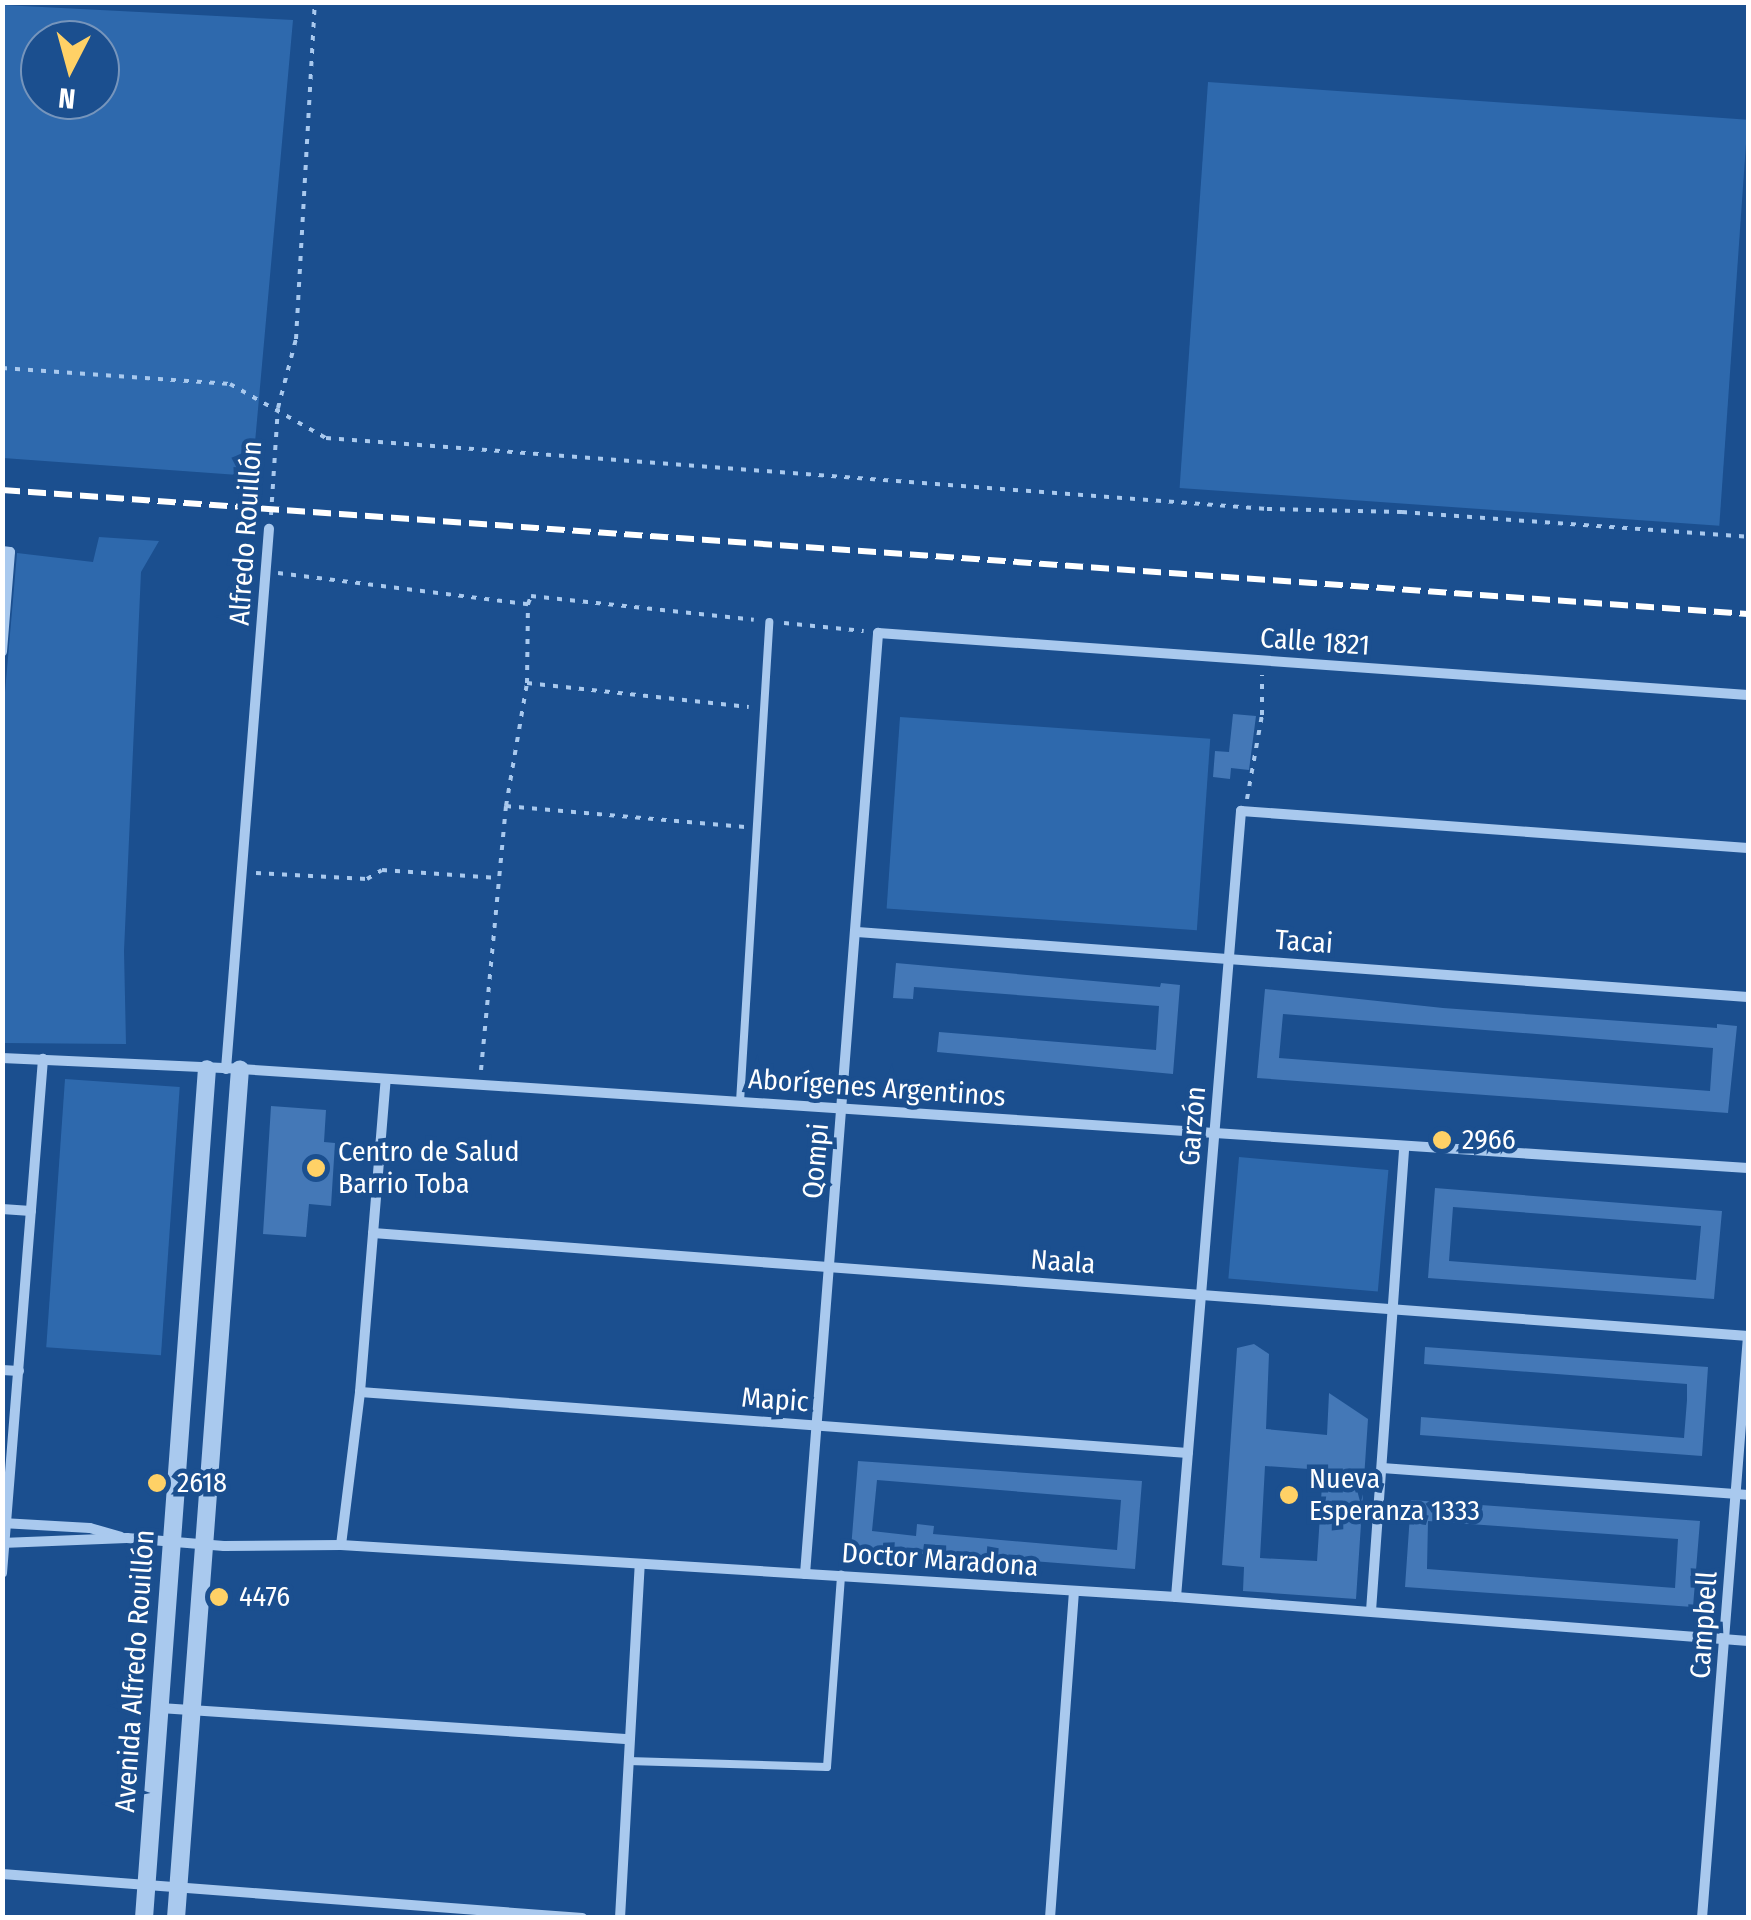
<!DOCTYPE html>
<html>
<head>
<meta charset="utf-8">
<style>
  body { margin:0 }
  #map { position:relative; width:1751px; height:1920px; overflow:hidden; background:#1b4f8f; font-family:"Fira Sans Condensed",sans-serif }
  div>[style] { position:absolute }
  .green>* { inset:0; background:#2e69ad; transform-origin:0 0 }
  .building>* { inset:0; background:#4478b7 }
  .path>* { height:4px; margin-top:-2px; transform-origin:0; background:repeating-linear-gradient(90deg,#a9c9ee 0 5px,transparent 0 13px) }
  .service>* { height:8px; margin:-4px; padding:0 4px; transform-origin:4px; border-radius:4px; background:#a9c9ee }
  .minor>* { height:10px; margin:-5px; padding:0 5px; transform-origin:5px; border-radius:5px; background:#a9c9ee }
  .tertiary>* { height:18px; margin:-9px; padding:0 9px; transform-origin:9px; border-radius:9px; background:#a9c9ee }
  .rail>* { height:6px; margin-top:-3px; transform-origin:0; background:repeating-linear-gradient(90deg,#fff 0 18px,transparent 0 26px) }
  .dots>* { width:28px; height:28px; translate:-50% -50%; box-sizing:border-box; border:5px solid #1b4f8f; border-radius:50% }
  span { translate:-50% -50%; white-space:nowrap; text-align:center; line-height:1.15; -webkit-text-stroke:9px #1b4f8f; paint-order:stroke }
  .street-label { font-size:28px; color:#fff }
  .poi-label { font-size:28px; color:#fff }
  .left { translate:0 -50%; text-align:left }
  .frame { position:absolute; inset:0; border:5px solid #fff; pointer-events:none }
  .north { position:absolute; left:20px; top:20px; width:100px; height:100px; box-sizing:border-box; background:#1b4f8f; border:2px solid #7695bc; border-radius:50%; rotate:186deg; font-size:28px; font-weight:700; line-height:40px; text-align:center; color:#fff }
  .north::after { content:''; display:block; margin:auto; width:35px; height:45px; background:#ffd166; clip-path:polygon(50% 0,100% 100%,50% 72%,0 100%) }
</style>
</head>
<body>
<div id="map">
  <div class="green">
    <div style="clip-path:polygon(evenodd,3px 5px,293px 20px,252px 476px,3px 458px,3px 5px,40px 40px,100px 40px,100px 100px,40px 100px,40px 40px)"></div>
    <div style="left:1208px;top:82px;width:541px;height:407px;rotate:4deg"></div>
    <div style="clip-path:polygon(99px 537px,159px 541px,141px 572px,124px 951px,126px 1044px,3px 1043px,2px 727px,17px 553px,93px 562px)"></div>
    <div style="left:900px;top:717px;width:311px;height:192px;rotate:4deg"></div>
    <div style="left:65px;top:1079px;width:115px;height:269px;rotate:4deg"></div>
    <div style="left:1239px;top:1157px;width:150px;height:122px;rotate:5deg"></div>
  </div>
  <div class="building">
    <div style="clip-path:polygon(1233px 714px,1256px 716px,1249px 770px,1231px 768px,1230px 779px,1213px 777px,1215px 751px,1229px 752px)"></div>
    <div style="clip-path:polygon(896px 963px,1160px 987px,1161px 983px,1180px 985px,1173px 1074px,937px 1052px,939px 1032px,1156px 1050px,1159px 1006px,914px 987px,913px 999px,893px 998px)"></div>
    <div style="clip-path:polygon(evenodd,1265px 989px,1443px 1008px,1717px 1028px,1717px 1024px,1737px 1026px,1728px 1113px,1257px 1078px,1265px 989px,1283px 1014px,1713px 1048px,1710px 1091px,1279px 1058px,1283px 1014px)"></div>
    <div style="clip-path:polygon(271px 1106px,326px 1110px,324px 1142px,335px 1143px,331px 1206px,309px 1204px,306px 1237px,263px 1234px)"></div>
    <div style="clip-path:polygon(evenodd,1435px 1188px,1722px 1211px,1714px 1299px,1428px 1278px,1435px 1188px,1453px 1207px,1701px 1226px,1696px 1280px,1449px 1261px,1453px 1207px)"></div>
    <div style="clip-path:polygon(evenodd,1254px 1344px,1269px 1354px,1266px 1429px,1327px 1435px,1329px 1393px,1368px 1419px,1356px 1599px,1243px 1591px,1244px 1567px,1222px 1565px,1237px 1348px,1254px 1344px,1265px 1466px,1323px 1470px,1317px 1561px,1260px 1558px,1265px 1466px)"></div>
    <div style="clip-path:polygon(1425px 1347px,1708px 1367px,1702px 1456px,1420px 1435px,1421px 1417px,1684px 1438px,1687px 1400px,1687px 1384px,1424px 1364px)"></div>
    <div style="clip-path:polygon(evenodd,858px 1461px,1142px 1481px,1135px 1569px,931px 1553px,914px 1555px,913px 1566px,895px 1565px,896px 1553px,851px 1549px,858px 1461px,877px 1480px,1121px 1500px,1117px 1550px,933px 1534px,934px 1526px,917px 1524px,916px 1536px,872px 1531px,877px 1480px)"></div>
    <div style="clip-path:polygon(evenodd,1411px 1500px,1700px 1521px,1693px 1607px,1405px 1587px,1411px 1500px,1428px 1521px,1678px 1539px,1675px 1588px,1427px 1569px,1428px 1521px)"></div>
  </div>
  <div class="path">
    <div style="left:2px;top:368px;width:229px;rotate:4deg"></div>
    <div style="left:230px;top:384px;width:110px;rotate:29.4deg"></div>
    <div style="left:326px;top:438px;width:944px;rotate:4.31deg"></div>
    <div style="left:1267px;top:509px;width:135px;rotate:1.3deg"></div>
    <div style="left:1402px;top:512px;width:347px;rotate:4.1deg"></div>
    <div style="left:271px;top:515px;width:107px;rotate:-86.3deg"></div>
    <div style="left:278px;top:408px;width:71px;rotate:-75.4deg"></div>
    <div style="left:296px;top:339px;width:338px;rotate:-86.8deg"></div>
    <div style="left:278px;top:573px;width:252px;rotate:7.1deg"></div>
    <div style="left:528px;top:604px;width:9px;rotate:-69deg"></div>
    <div style="left:531px;top:596px;width:224px;rotate:6.1deg"></div>
    <div style="left:784px;top:623px;width:80px;rotate:5.7deg"></div>
    <div style="left:527px;top:683px;width:223px;rotate:6.2deg"></div>
    <div style="left:1247px;top:799px;width:85px;rotate:-79.9deg"></div>
    <div style="left:1262px;top:715px;width:40px;rotate:-90deg"></div>
    <div style="left:506px;top:806px;width:240px;rotate:5deg"></div>
    <div style="left:256px;top:873px;width:111px;rotate:3.1deg"></div>
    <div style="left:367px;top:879px;width:17px;rotate:-31deg"></div>
    <div style="left:382px;top:870px;width:116px;rotate:3.9deg"></div>
    <div style="left:481px;top:1070px;width:265px;rotate:-84.6deg"></div>
    <div style="left:506px;top:806px;width:125px;rotate:-80.3deg"></div>
    <div style="left:527px;top:683px;width:79px;rotate:-89.3deg"></div>
  </div>
  <div class="service">
    <div style="left:740px;top:1102px;width:481px;rotate:-86.5deg"></div>
    <div style="left:628px;top:1761px;width:199px;rotate:1.7deg"></div>
    <div style="left:827px;top:1767px;width:193px;rotate:-85.8deg"></div>
  </div>
  <div class="minor">
    <div style="left:2px;top:551px;width:8px;rotate:7deg"></div>
    <div style="left:10px;top:552px;width:100px;rotate:94.6deg"></div>
    <div style="left:857px;top:932px;width:893px;rotate:4.17deg"></div>
    <div style="left:2px;top:1058px;width:238px;rotate:2.6deg"></div>
    <div style="left:240px;top:1069px;width:1511px;rotate:3.76deg"></div>
    <div style="left:226px;top:1069px;width:542px;rotate:-85.45deg"></div>
    <div style="left:2px;top:1209px;width:29px;rotate:4deg"></div>
    <div style="left:373px;top:1233px;width:1379px;rotate:4.28deg"></div>
    <div style="left:2px;top:1370px;width:17px;rotate:3deg"></div>
    <div style="left:360px;top:1392px;width:830px;rotate:4.21deg"></div>
    <div style="left:1382px;top:1468px;width:367px;rotate:4.2deg"></div>
    <div style="left:2px;top:1523px;width:88px;rotate:3.3deg"></div>
    <div style="left:90px;top:1528px;width:32px;rotate:16deg"></div>
    <div style="left:2px;top:1543px;width:125px;rotate:-2.3deg"></div>
    <div style="left:127px;top:1538px;width:97px;rotate:4.7deg"></div>
    <div style="left:224px;top:1546px;width:117px;rotate:-0.5deg"></div>
    <div style="left:341px;top:1545px;width:837px;rotate:3.56deg"></div>
    <div style="left:1176px;top:1597px;width:574px;rotate:4.4deg"></div>
    <div style="left:341px;top:1545px;width:154px;rotate:-82.9deg"></div>
    <div style="left:360px;top:1392px;width:314px;rotate:-85.3deg"></div>
    <div style="left:2px;top:1573px;width:516px;rotate:-85.44deg"></div>
    <div style="left:805px;top:1574px;width:944px;rotate:-85.56deg"></div>
    <div style="left:878px;top:633px;width:872px;rotate:4.08deg"></div>
    <div style="left:1176px;top:1597px;width:789px;rotate:-85.27deg"></div>
    <div style="left:1241px;top:811px;width:508px;rotate:4.17deg"></div>
    <div style="left:1371px;top:1611px;width:466px;rotate:-85.9deg"></div>
    <div style="left:160px;top:1708px;width:470px;rotate:3.8deg"></div>
    <div style="left:2px;top:1874px;width:582px;rotate:4.34deg"></div>
    <div style="left:620px;top:1918px;width:354px;rotate:-86.8deg"></div>
    <div style="left:1050px;top:1918px;width:327px;rotate:-85.8deg"></div>
    <div style="left:1702px;top:1918px;width:584px;rotate:-85.48deg"></div>
  </div>
  <div class="tertiary">
    <div style="left:144px;top:1918px;width:851px;rotate:-85.76deg"></div>
    <div style="left:176px;top:1918px;width:851px;rotate:-85.69deg"></div>
  </div>
  <div class="rail">
    <div style="left:2px;top:490px;width:1750px;rotate:4.06deg"></div>
  </div>
  <div class="dots">
    <div style="left:1442px;top:1140px;background:#ffd166"></div>
    <div style="left:316px;top:1168px;background:#ffd166"></div>
    <div style="left:157px;top:1483px;background:#ffd166"></div>
    <div style="left:1289px;top:1495px;background:#ffd166"></div>
    <div style="left:219px;top:1597px;background:#ffd166"></div>
  </div>
  <div class="street-label">
    <span style="left:246px;top:533px;rotate:-86deg">Alfredo Rouillón</span>
    <span style="left:1315px;top:642px;rotate:4deg">Calle 1821</span>
    <span style="left:1304px;top:942px;rotate:4deg">Tacai</span>
    <span style="left:877px;top:1088px;rotate:4deg">Aborígenes Argentinos</span>
    <span style="left:1193px;top:1126px;rotate:-85deg">Garzón</span>
    <span style="left:816px;top:1161px;rotate:-85deg">Qompi</span>
    <span style="left:1063px;top:1262px;rotate:4deg">Naala</span>
    <span style="left:775px;top:1400px;rotate:4deg">Mapic</span>
    <span style="left:940px;top:1560px;rotate:4deg">Doctor Maradona</span>
    <span style="left:1704px;top:1625px;rotate:-86deg">Campbell</span>
    <span style="left:135px;top:1671px;rotate:-86deg">Avenida Alfredo Rouillón</span>
  </div>
  <div class="poi-label">
    <span class="left" style="left:1462px;top:1140px">2966</span>
    <span class="left" style="left:338px;top:1168px">Centro de Salud<br>Barrio Toba</span>
    <span class="left" style="left:1309px;top:1495px">Nueva<br>Esperanza 1333</span>
    <span class="left" style="left:177px;top:1483px">2618</span>
    <span class="left" style="left:239px;top:1597px">4476</span>
  </div>
  <div class="frame"></div>
  <div class="north">N</div>
</div>
</body>
</html>
